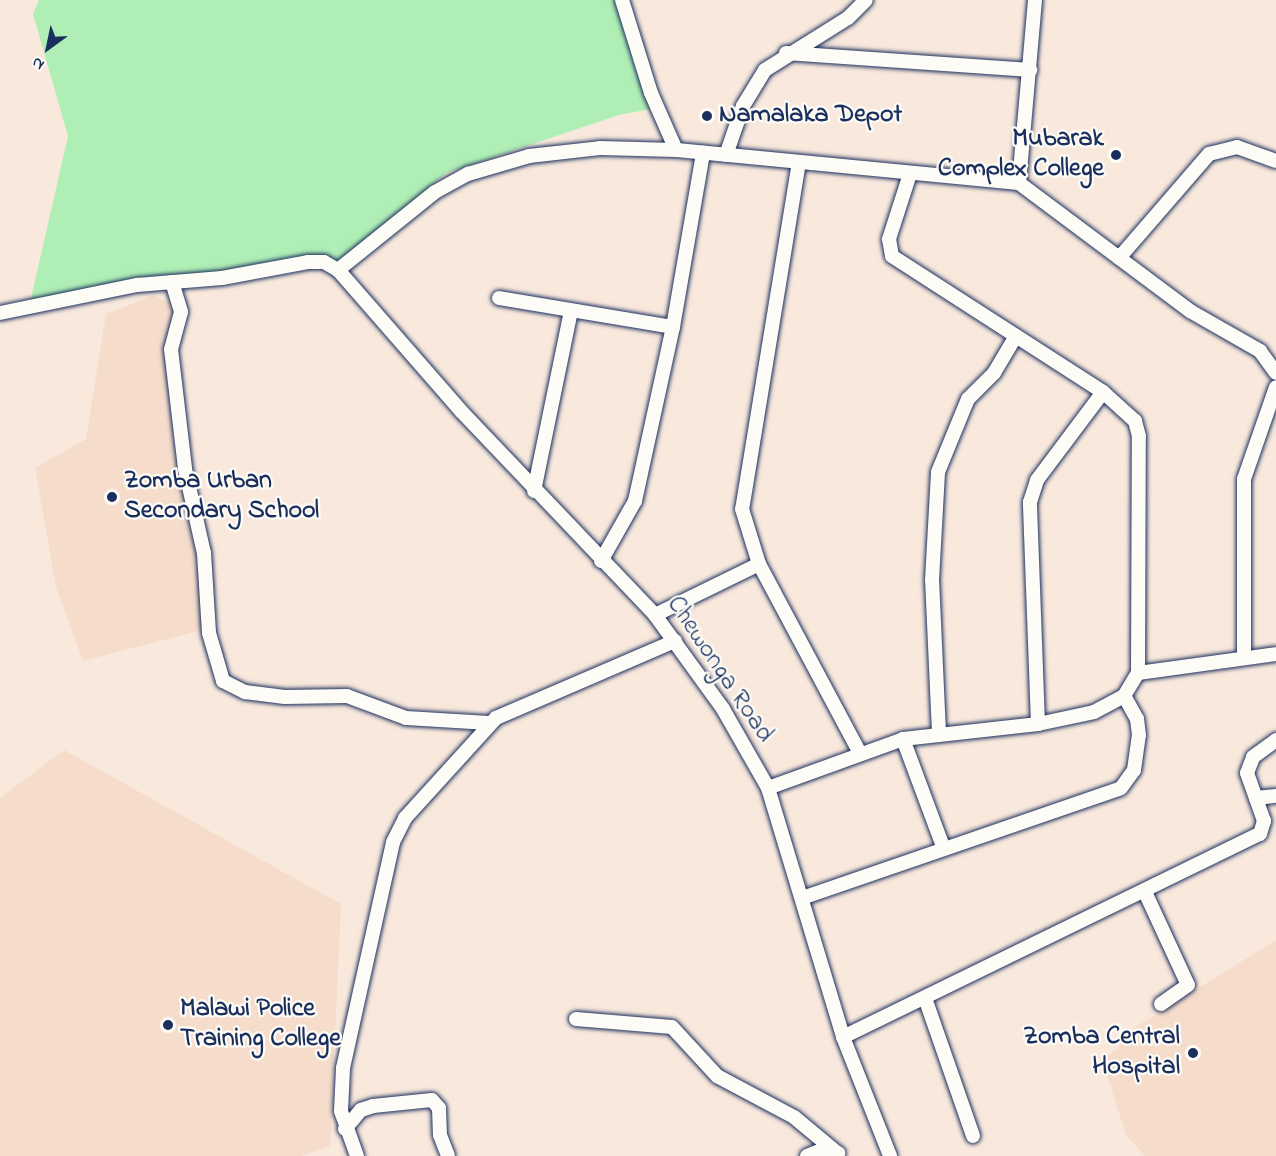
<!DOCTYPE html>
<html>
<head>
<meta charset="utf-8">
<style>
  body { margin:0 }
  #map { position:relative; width:1276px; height:1156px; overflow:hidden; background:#f9e9dd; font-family:"Indie Flower",sans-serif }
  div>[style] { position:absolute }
  .built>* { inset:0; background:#f6dccb }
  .green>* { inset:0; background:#afeeb5 }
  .roads { filter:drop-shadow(0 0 2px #1b2f5e) drop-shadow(0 0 2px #1b2f5e) }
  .minor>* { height:14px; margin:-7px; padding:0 7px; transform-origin:7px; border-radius:7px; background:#fdfcf7 }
  .dots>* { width:16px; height:16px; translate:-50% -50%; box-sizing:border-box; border:3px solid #fdfcf7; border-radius:50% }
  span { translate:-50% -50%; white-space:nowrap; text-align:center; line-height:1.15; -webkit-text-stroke:4.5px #fdfcf7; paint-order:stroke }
  .poi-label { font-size:26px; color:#1b2f5e; font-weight:700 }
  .left { translate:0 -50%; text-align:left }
  .right { translate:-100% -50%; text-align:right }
  .street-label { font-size:26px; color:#1b2f5e }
  .north { position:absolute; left:18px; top:18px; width:60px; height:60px; -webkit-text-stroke:4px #fdfcf7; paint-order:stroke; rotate:213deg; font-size:16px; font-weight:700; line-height:24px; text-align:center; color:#1b2f5e }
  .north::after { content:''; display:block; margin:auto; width:21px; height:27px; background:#1b2f5e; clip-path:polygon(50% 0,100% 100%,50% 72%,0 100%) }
</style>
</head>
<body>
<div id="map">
  <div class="built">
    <div style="clip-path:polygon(154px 295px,176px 306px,171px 373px,175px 457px,198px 560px,202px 630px,83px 661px,56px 587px,35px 468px,86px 439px,106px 314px)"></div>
    <div style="clip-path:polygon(64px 750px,341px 904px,330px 1146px,302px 1156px,0 1156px,0 798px)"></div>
    <div style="clip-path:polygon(1276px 940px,1276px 1156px,1145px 1156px,1126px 1135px,1102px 1059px,1119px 1048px,1118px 1038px)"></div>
  </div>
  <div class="green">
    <div style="clip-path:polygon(39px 0,622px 0,662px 107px,619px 115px,446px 173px,342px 259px,30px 303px,68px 136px,33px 14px)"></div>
  </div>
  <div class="roads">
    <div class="minor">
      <div style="left:622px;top:0;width:97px;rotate:72.7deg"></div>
      <div style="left:651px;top:93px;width:62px;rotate:66.3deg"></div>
      <div style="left:786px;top:53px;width:245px;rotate:4deg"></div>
      <div style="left:726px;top:155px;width:52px;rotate:-70.9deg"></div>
      <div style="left:743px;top:106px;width:42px;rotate:-58.6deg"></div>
      <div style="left:765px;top:70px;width:98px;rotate:-32.1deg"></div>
      <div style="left:848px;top:18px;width:25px;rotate:-45deg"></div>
      <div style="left:799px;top:162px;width:352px;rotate:99.3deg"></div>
      <div style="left:742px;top:509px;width:58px;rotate:72.8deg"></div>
      <div style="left:759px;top:564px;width:214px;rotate:61.9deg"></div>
      <div style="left:1019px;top:183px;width:184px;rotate:-85deg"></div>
      <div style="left:1119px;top:258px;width:138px;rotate:-49.1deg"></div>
      <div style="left:1209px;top:154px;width:29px;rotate:-14deg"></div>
      <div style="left:1237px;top:147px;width:41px;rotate:19.7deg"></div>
      <div style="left:338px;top:270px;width:124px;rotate:-38.8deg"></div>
      <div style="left:435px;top:192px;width:38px;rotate:-29deg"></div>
      <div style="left:468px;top:174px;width:64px;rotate:-16.4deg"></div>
      <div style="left:529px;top:156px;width:71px;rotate:-6.4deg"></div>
      <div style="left:600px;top:148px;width:76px;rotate:1.5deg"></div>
      <div style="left:676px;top:150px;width:345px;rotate:5.5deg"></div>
      <div style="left:1019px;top:183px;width:214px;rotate:36.8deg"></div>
      <div style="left:1190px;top:311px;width:81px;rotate:29.7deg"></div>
      <div style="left:1260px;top:351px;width:27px;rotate:54deg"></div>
      <div style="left:172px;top:282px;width:31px;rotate:73deg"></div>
      <div style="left:181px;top:312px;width:38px;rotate:105deg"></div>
      <div style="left:171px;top:349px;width:121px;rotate:83.3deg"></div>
      <div style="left:185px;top:469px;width:86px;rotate:77.3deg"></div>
      <div style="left:204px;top:553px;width:80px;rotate:86.4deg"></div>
      <div style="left:209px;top:633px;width:50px;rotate:73.7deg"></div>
      <div style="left:223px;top:681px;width:25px;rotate:27deg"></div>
      <div style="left:245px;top:692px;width:40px;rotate:7.1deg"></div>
      <div style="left:285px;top:697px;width:62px;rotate:-0.9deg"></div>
      <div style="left:347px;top:696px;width:63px;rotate:20.4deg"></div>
      <div style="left:406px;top:718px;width:83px;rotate:3.4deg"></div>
      <div style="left:499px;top:298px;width:176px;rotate:9.5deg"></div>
      <div style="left:0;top:313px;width:140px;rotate:-11.6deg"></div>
      <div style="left:137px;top:285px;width:85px;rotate:-4.7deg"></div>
      <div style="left:222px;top:278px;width:87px;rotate:-10.5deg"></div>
      <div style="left:308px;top:262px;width:16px"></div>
      <div style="left:324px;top:262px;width:16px;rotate:30deg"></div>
      <div style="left:338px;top:270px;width:187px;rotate:48.9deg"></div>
      <div style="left:461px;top:411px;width:282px;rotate:46.4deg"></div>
      <div style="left:655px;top:615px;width:116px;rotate:54.1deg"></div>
      <div style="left:723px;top:709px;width:91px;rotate:60.3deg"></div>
      <div style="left:768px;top:788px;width:260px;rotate:73.2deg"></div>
      <div style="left:843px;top:1037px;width:128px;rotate:68.4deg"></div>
      <div style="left:534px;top:491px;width:184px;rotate:-78.4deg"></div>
      <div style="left:601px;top:561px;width:69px;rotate:-60.5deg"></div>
      <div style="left:635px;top:501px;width:178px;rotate:-77.7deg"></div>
      <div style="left:673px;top:327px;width:177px;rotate:-80.2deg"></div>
      <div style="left:655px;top:615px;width:116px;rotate:-26.1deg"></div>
      <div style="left:1244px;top:658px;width:179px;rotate:-90deg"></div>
      <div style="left:1244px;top:479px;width:97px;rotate:-70.8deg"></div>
      <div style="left:1138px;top:673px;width:139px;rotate:-7.8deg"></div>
      <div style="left:1038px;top:724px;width:222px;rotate:-92.1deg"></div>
      <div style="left:1030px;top:502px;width:23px;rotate:-72deg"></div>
      <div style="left:1037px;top:480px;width:110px;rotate:-53.1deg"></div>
      <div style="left:939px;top:733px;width:153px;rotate:-92.6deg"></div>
      <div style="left:932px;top:580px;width:108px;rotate:-86.8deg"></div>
      <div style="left:938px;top:472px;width:79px;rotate:-67.7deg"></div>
      <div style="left:968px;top:399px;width:37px;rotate:-45deg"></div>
      <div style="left:994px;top:373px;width:43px;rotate:-59.3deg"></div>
      <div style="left:903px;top:739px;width:117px;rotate:69.6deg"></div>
      <div style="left:768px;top:788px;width:144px;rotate:-19.9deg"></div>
      <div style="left:903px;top:739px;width:136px;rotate:-6.3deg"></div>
      <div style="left:1038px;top:724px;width:57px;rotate:-12.1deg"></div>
      <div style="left:1094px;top:712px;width:34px;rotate:-28deg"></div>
      <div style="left:1124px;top:696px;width:27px;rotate:-59deg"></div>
      <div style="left:1138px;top:673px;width:237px;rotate:-89.8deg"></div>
      <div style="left:1139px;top:436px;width:16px;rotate:-105deg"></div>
      <div style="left:1135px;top:421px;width:43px;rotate:-137.8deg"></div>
      <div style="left:1103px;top:392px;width:251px;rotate:-147.2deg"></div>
      <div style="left:892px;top:256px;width:17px;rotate:-100deg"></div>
      <div style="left:889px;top:239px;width:68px;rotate:-72.1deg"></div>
      <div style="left:1256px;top:798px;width:20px;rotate:-6deg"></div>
      <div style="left:1145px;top:892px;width:102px;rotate:65.2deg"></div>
      <div style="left:1188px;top:985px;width:33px;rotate:145deg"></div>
      <div style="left:802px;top:898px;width:337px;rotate:-19deg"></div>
      <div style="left:1121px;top:788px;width:22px;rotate:-54deg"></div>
      <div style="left:1134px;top:770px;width:35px;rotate:-82deg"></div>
      <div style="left:1139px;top:735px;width:16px;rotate:-97deg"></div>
      <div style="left:1137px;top:719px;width:26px;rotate:-119deg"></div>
      <div style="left:925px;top:998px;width:146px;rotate:70.8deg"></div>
      <div style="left:576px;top:1019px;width:96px;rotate:4.8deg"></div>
      <div style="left:672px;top:1027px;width:67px;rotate:47.4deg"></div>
      <div style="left:717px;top:1076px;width:87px;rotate:28deg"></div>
      <div style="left:794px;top:1117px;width:55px;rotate:39.8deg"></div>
      <div style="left:843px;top:1037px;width:464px;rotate:-26deg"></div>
      <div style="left:1260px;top:834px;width:14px;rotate:-73deg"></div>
      <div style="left:1264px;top:821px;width:51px;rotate:-109.5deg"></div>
      <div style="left:1247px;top:773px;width:17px;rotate:-69deg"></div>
      <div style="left:1253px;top:757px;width:29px;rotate:-36deg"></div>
      <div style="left:345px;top:1129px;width:25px;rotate:-50deg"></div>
      <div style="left:361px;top:1110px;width:13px;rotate:-18deg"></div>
      <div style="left:373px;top:1106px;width:59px;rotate:-5.8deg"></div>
      <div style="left:432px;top:1100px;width:11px;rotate:49deg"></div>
      <div style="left:439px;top:1108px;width:27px;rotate:88deg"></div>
      <div style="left:440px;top:1135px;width:22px;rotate:69deg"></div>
      <div style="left:357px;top:1156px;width:48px;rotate:-109.6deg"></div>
      <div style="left:341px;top:1111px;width:43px;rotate:-87.3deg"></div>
      <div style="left:343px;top:1068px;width:231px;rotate:-77.5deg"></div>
      <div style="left:393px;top:842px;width:27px;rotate:-63deg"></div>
      <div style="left:405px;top:818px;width:135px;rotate:-47.7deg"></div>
      <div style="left:496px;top:718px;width:195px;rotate:-23.3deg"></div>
      <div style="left:807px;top:1156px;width:18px;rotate:-22deg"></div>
      <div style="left:824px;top:1149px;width:15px;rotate:16deg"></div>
    </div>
  </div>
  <div class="dots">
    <div style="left:707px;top:116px;background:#1b2f5e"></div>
    <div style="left:1116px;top:155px;background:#1b2f5e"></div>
    <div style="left:112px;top:497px;background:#1b2f5e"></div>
    <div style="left:168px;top:1025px;background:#1b2f5e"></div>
    <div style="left:1193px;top:1053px;background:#1b2f5e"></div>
  </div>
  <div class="poi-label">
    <span class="left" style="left:719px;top:116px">Namalaka Depot</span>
    <span class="right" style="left:1104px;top:155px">Mubarak<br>Complex College</span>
    <span class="left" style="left:124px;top:497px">Zomba Urban<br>Secondary School</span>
    <span class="left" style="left:180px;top:1025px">Malawi Police<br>Training College</span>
    <span class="right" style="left:1180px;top:1053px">Zomba Central<br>Hospital</span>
  </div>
  <div class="street-label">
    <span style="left:719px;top:670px;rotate:56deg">Chewonga Road</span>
  </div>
  <div class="north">N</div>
</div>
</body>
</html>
